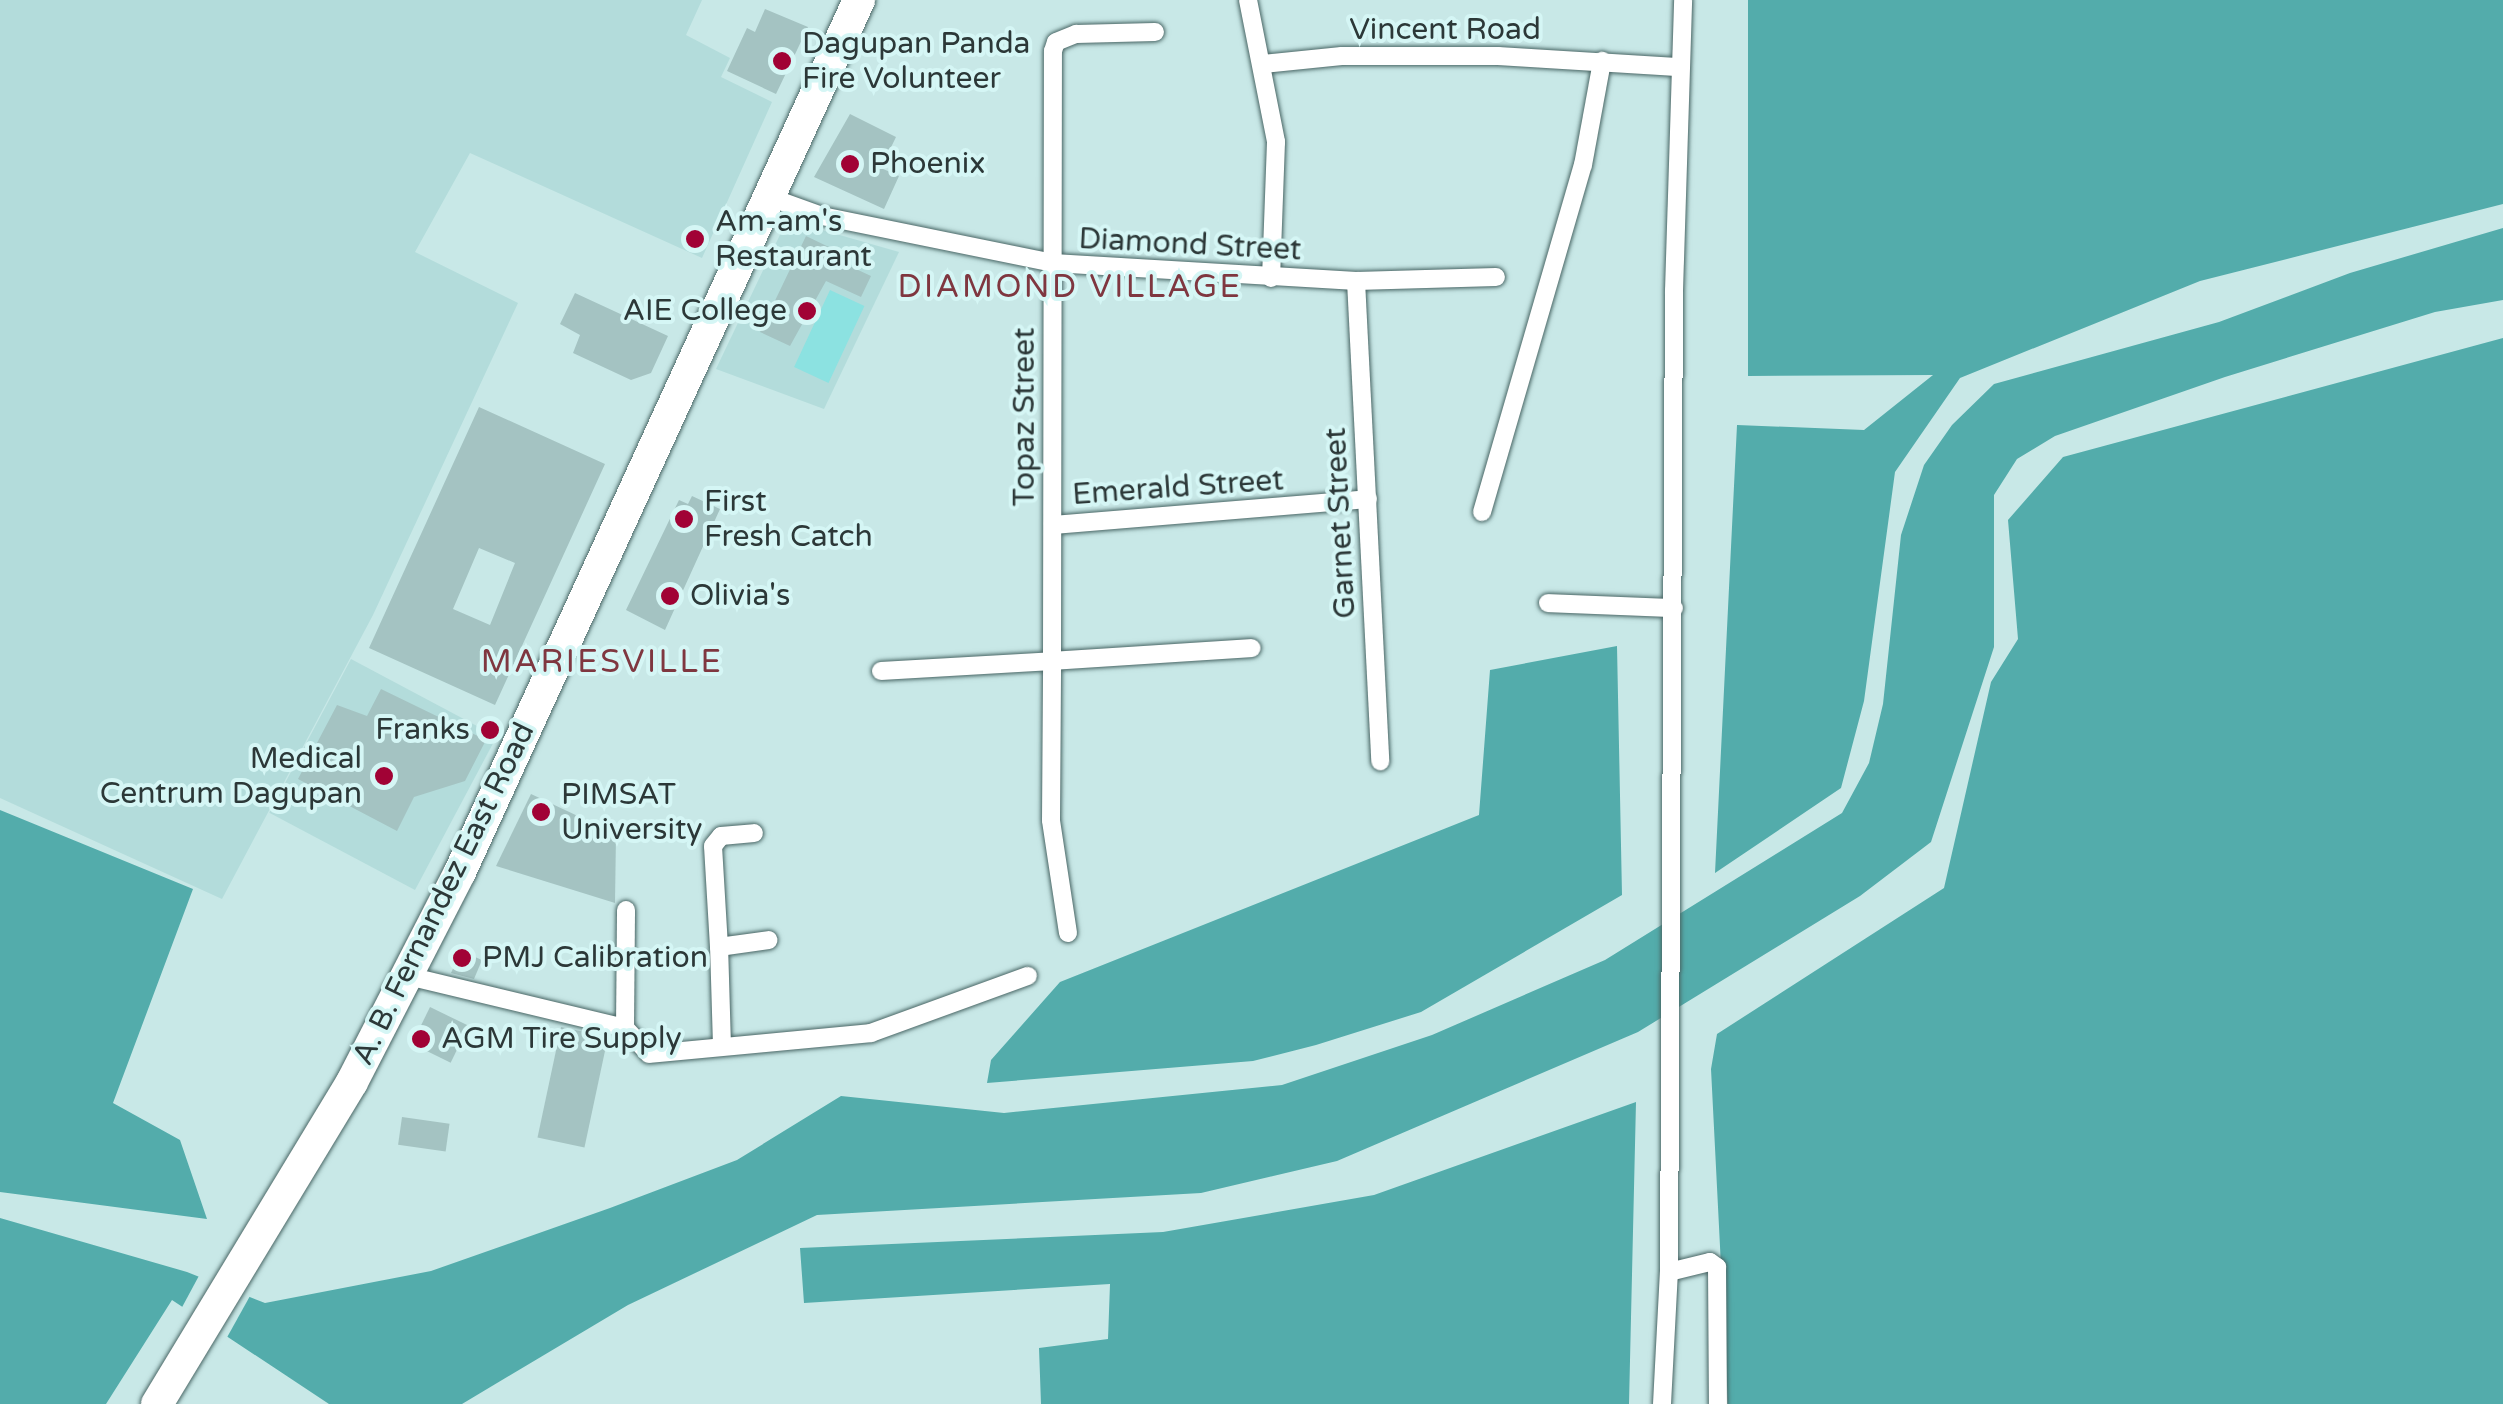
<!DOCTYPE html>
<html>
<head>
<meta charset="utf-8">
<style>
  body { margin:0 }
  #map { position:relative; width:2503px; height:1404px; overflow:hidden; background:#c8e8e7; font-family:"Varela Round",sans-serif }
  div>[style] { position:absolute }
  .built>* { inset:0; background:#b3dcdb; transform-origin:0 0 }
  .green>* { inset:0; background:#8ce2e1; transform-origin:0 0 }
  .water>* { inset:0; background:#53acab }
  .pier>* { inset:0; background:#c8e8e7 }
  .building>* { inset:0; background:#a4c3c2; transform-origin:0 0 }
  .roads { filter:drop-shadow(0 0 2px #496665) drop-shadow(0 0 2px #496665) }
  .street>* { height:18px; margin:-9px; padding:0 9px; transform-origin:9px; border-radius:9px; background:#fff }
  .highway>* { height:32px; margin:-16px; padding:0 16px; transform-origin:16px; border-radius:16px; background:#fff }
  .dots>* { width:28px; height:28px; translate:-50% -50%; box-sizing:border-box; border:5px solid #d5f6f5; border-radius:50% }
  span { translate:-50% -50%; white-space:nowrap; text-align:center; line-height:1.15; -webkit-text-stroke:8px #d5f6f5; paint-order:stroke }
  .street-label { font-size:30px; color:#2c3838 }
  .poi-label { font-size:30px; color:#2c3838 }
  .left { translate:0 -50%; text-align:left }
  .right { translate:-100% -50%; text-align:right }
  .neighbourhood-label { font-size:32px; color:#7f3740; letter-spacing:2.5px }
</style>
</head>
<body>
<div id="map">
  <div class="built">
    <div style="clip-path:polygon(0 0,702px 0,686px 35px,730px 58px,721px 77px,772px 102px,702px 258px,470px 153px,415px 252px,518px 303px,373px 615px,222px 899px,0 798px)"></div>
    <div style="clip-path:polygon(787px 220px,899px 252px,824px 409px,716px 369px)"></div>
    <div style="left:351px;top:659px;width:165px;height:174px;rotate:28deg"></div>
  </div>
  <div class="green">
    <div style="left:830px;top:290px;width:38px;height:85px;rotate:25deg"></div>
  </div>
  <div class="water">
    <div style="clip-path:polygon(1748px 0,2503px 0,2503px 204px,2200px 281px,1960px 378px,1895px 472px,1864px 701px,1841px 788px,1715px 873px,1737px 425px,1864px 430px,1933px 375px,1748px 376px)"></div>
    <div style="clip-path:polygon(2503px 228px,2503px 300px,2435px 312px,2225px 377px,2055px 436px,2017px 459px,1994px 495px,1994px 647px,1931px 842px,1860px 896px,1638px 1032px,1337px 1161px,1201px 1193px,817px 1215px,628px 1305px,462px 1404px,329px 1404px,172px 1300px,106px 1404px,0 1404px,0 1218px,187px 1272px,265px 1303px,431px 1271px,610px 1208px,737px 1160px,841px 1096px,1004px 1113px,1282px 1085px,1432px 1035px,1605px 960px,1842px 813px,1869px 763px,1883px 704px,1901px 535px,1924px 465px,1952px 425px,1994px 384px,2219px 322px,2350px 273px)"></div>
    <div style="clip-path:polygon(2503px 338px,2503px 1404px,1728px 1404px,1711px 1069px,1717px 1034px,1944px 888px,1991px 682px,2018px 639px,2008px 520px,2063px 457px)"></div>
    <div style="clip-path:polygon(1617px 646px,1622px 895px,1421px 1012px,1316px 1045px,1253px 1061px,987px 1083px,991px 1060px,1060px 982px,1479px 815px,1490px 670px)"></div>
    <div style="clip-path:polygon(0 810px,193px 889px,113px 1103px,180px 1140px,207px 1219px,0 1192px)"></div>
    <div style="clip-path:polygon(1636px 1102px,1629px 1404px,1041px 1404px,1039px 1348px,1108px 1339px,1110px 1284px,804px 1303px,800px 1248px,1163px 1232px,1374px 1195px)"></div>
  </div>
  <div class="pier">
    <div style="clip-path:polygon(201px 1272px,250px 1296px,225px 1341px,180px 1311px)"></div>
  </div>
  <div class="building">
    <div style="clip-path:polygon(765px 9px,808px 27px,776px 94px,727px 71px,747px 28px,755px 32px)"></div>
    <div style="clip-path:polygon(850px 114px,896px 137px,881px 168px,899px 176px,884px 209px,814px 177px)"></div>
    <div style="clip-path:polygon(806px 236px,833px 249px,830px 257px,871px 276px,861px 297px,826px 281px,790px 346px,760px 332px)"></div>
    <div style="clip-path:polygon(575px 293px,668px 336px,651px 373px,631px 380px,573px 353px,580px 335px,560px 324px)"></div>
    <div style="clip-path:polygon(evenodd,479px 407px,605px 464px,495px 705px,369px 648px,479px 407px,479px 548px,515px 563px,490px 625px,453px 609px,479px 548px)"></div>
    <div style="clip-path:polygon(692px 496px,720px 509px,665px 630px,626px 610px,679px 500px,688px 504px)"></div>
    <div style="clip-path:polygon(381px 689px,486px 740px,465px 781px,414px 797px,397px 831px,298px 779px,337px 705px,367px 716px)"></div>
    <div style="clip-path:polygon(531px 794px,616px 834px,615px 903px,496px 866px)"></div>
    <div style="clip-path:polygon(461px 951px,482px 960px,474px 979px,451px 973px)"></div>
    <div style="left:430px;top:1007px;width:43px;height:41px;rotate:26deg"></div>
    <div style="left:561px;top:1027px;width:48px;height:113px;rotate:12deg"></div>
    <div style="left:402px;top:1117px;width:48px;height:28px;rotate:8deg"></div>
  </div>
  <div class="roads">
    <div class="street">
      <div style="left:1248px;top:0;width:145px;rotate:78.8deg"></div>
      <div style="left:1276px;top:142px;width:136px;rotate:92.1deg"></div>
      <div style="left:1263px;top:64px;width:79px;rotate:-5.8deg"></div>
      <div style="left:1342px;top:56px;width:156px"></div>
      <div style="left:1498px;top:56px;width:179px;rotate:3.5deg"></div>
      <div style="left:769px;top:197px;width:56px;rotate:19.7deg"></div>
      <div style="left:822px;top:216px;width:236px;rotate:11.5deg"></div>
      <div style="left:1053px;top:263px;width:304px;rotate:3.4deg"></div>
      <div style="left:1356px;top:281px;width:140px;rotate:-1.6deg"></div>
      <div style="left:1356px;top:281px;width:481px;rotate:87.1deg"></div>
      <div style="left:1482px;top:512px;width:361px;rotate:-73.8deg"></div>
      <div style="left:1583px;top:165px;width:106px;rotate:-79.6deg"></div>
      <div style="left:1053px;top:525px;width:316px;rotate:-4.7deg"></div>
      <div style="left:1548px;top:603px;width:126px;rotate:2.3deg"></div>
      <div style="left:881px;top:671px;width:171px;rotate:-3.3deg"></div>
      <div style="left:1052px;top:661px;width:610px;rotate:-89.91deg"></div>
      <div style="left:1053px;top:51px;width:9px;rotate:-72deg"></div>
      <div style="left:1056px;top:42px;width:22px;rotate:-22deg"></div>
      <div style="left:1076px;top:34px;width:79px;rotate:-1.5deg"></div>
      <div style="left:1068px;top:933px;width:114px;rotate:-98.6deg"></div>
      <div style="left:1051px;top:820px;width:159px;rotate:-89.6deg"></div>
      <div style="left:1052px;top:661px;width:200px;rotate:-3.7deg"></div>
      <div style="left:719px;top:947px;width:101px;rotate:-93.4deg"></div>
      <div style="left:713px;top:846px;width:13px;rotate:-51deg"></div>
      <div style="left:721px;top:836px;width:33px;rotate:-5deg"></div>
      <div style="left:408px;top:976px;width:223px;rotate:13.5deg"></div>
      <div style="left:625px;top:1028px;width:35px;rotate:47deg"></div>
      <div style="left:649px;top:1054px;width:223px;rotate:-5.4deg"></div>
      <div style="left:871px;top:1033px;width:167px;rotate:-20deg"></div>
      <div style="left:625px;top:1028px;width:118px;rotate:-89.5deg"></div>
      <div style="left:722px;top:1046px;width:99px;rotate:-91.7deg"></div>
      <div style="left:719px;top:947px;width:50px;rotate:-8deg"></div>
      <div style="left:1669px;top:1272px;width:42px;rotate:-13.7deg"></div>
      <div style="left:1710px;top:1262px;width:9px;rotate:36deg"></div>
      <div style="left:1717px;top:1267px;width:137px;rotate:89.6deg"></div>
      <div style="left:1662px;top:1404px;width:132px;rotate:-87deg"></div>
      <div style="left:1669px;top:1272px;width:981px;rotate:-89.71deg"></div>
      <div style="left:1674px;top:291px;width:291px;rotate:-88.2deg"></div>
    </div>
    <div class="highway">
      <div style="left:157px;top:1404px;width:376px;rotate:-58.8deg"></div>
      <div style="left:352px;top:1082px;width:236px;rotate:-62.8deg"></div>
      <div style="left:460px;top:872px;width:959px;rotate:-65.41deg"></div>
    </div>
  </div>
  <div class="dots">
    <div style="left:782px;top:61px;background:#a10235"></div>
    <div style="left:850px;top:164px;background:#a10235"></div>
    <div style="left:695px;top:239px;background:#a10235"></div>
    <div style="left:807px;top:311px;background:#a10235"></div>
    <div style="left:684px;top:519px;background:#a10235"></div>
    <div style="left:670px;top:596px;background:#a10235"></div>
    <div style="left:490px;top:730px;background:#a10235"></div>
    <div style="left:384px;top:776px;background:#a10235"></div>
    <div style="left:541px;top:812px;background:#a10235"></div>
    <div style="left:462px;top:958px;background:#a10235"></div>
    <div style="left:421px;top:1039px;background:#a10235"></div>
  </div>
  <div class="street-label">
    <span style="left:1445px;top:30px">Vincent Road</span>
    <span style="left:1190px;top:245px;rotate:3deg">Diamond Street</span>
    <span style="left:1025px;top:417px;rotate:-90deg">Topaz Street</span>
    <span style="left:1178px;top:488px;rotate:-4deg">Emerald Street</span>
    <span style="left:1341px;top:523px;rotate:-93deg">Garnet Street</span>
    <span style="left:444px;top:894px;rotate:-64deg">A. B. Fernandez East Road</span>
  </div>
  <div class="poi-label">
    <span class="left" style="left:802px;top:61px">Dagupan Panda<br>Fire Volunteer</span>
    <span class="left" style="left:870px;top:164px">Phoenix</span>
    <span class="left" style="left:715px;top:239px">Am-am's<br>Restaurant</span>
    <span class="right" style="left:787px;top:311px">AIE College</span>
    <span class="left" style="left:704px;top:519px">First<br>Fresh Catch</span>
    <span class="left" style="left:690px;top:596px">Olivia's</span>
    <span class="right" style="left:470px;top:730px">Franks</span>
    <span class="right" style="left:362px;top:776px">Medical<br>Centrum Dagupan</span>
    <span class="left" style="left:561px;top:812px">PIMSAT<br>University</span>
    <span class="left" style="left:482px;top:958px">PMJ Calibration</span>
    <span class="left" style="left:441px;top:1039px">AGM Tire Supply</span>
  </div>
  <div class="neighbourhood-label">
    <span style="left:1070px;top:287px">DIAMOND VILLAGE</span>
    <span style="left:602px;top:662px">MARIESVILLE</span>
  </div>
</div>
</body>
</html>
